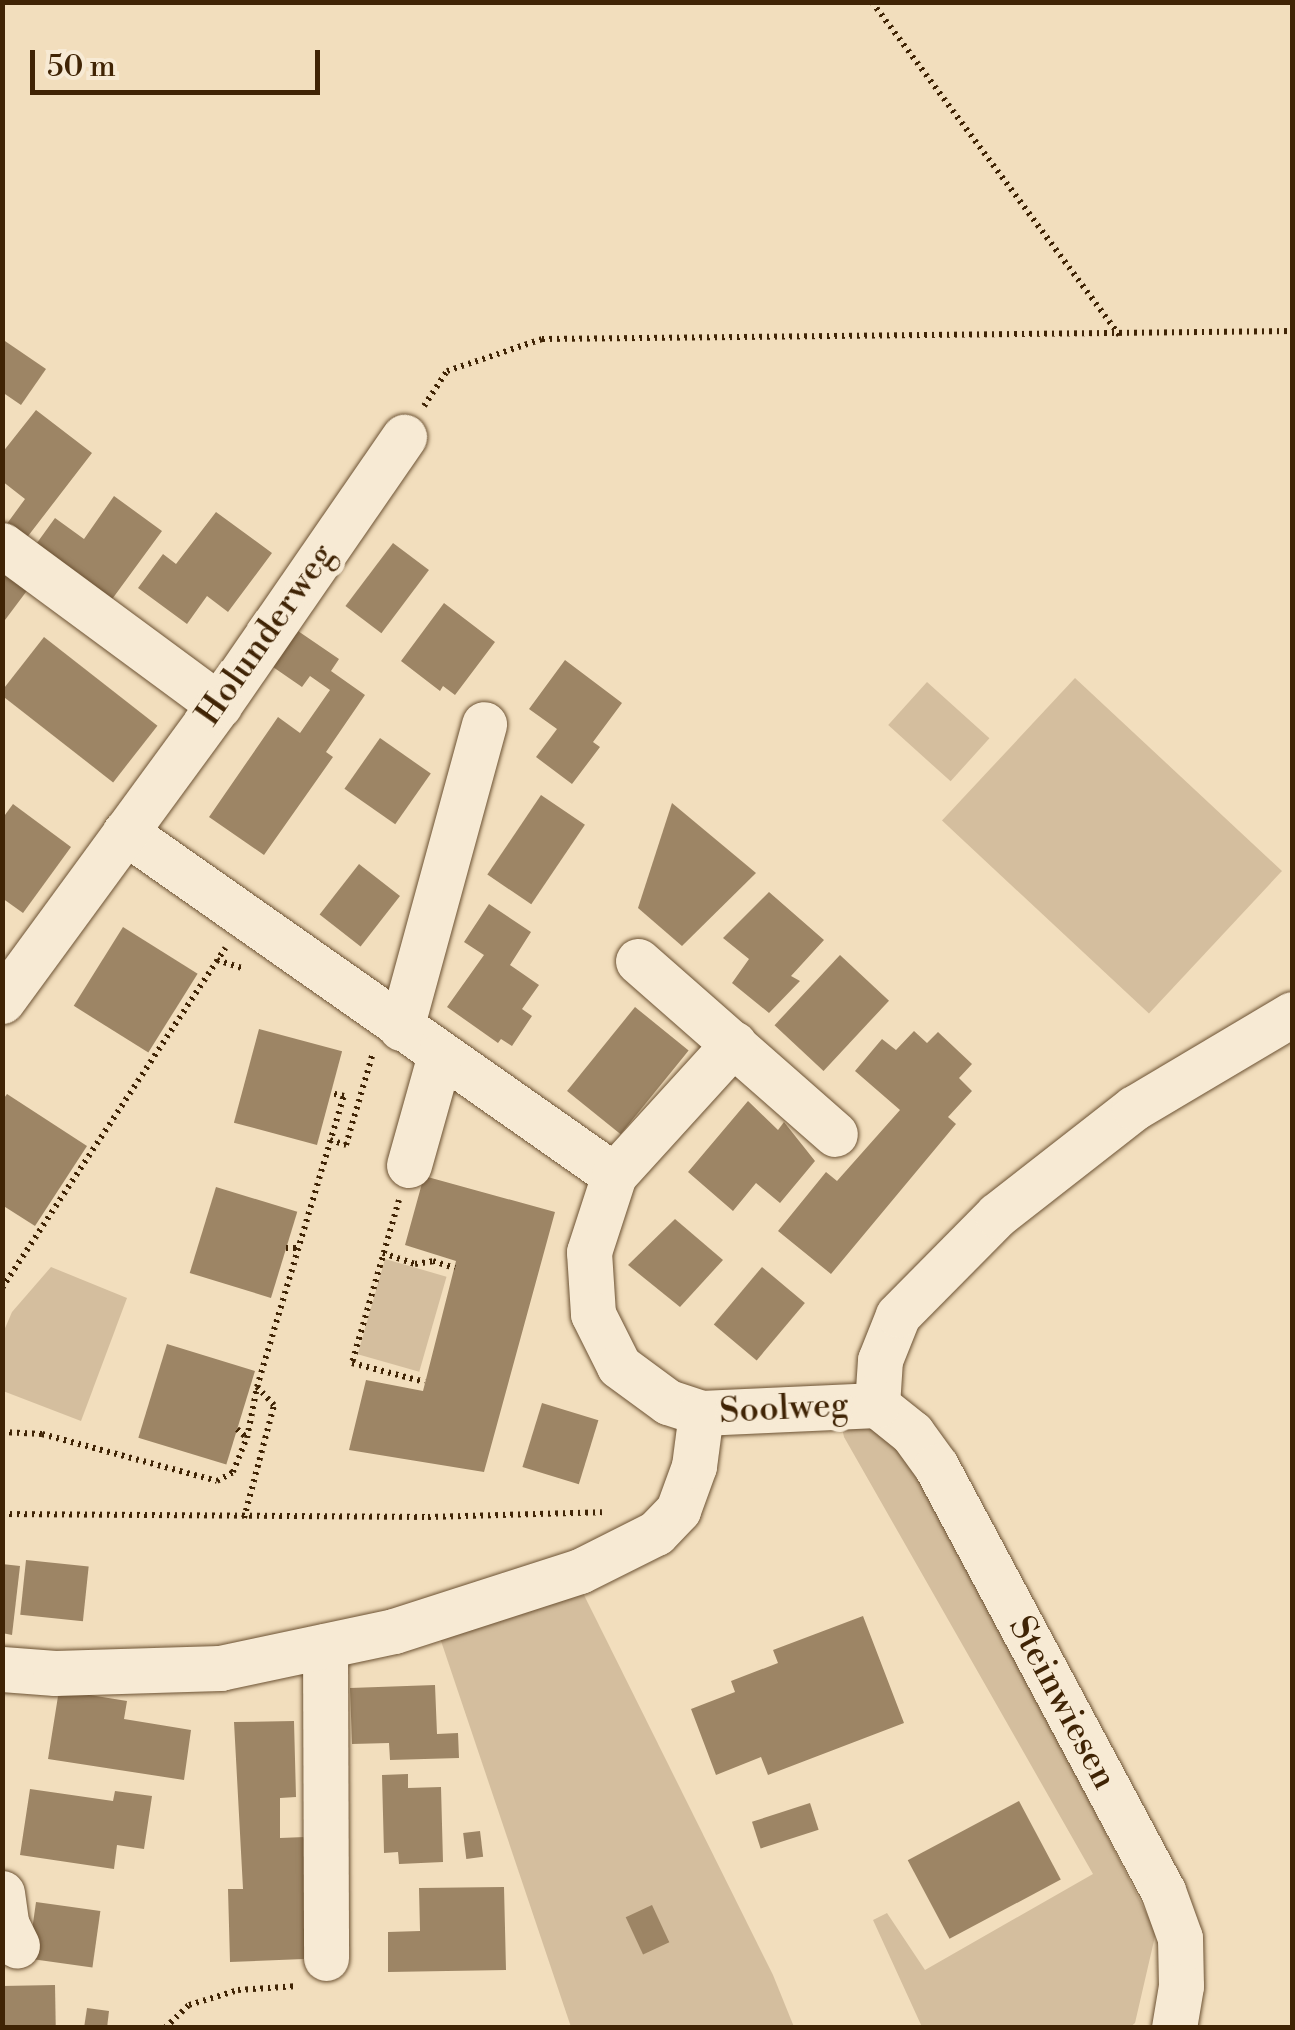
<!DOCTYPE html>
<html>
<head>
<meta charset="utf-8">
<style>
  body { margin:0 }
  #map { position:relative; width:1295px; height:2030px; overflow:hidden; background:#f2debd; font-family:"Libre Bodoni",serif }
  div>[style] { position:absolute }
  .green>* { inset:0; background:#d4be9e; transform-origin:0 0 }
  .building>* { inset:0; background:#9d8565; transform-origin:0 0 }
  .path>* { height:6px; margin-top:-3px; transform-origin:0; background:repeating-linear-gradient(90deg,#402405 0 2.5px,transparent 0 7.5px) }
  .roads { filter:drop-shadow(0 0 2px #6c5233) drop-shadow(0 0 2px #6c5233) }
  .minor>* { height:45px; margin:-22.5px; padding:0 22.5px; transform-origin:22.5px; border-radius:22.5px; background:#f7ead4 }
  span { translate:-50% -50%; white-space:nowrap; text-align:center; line-height:1.15; -webkit-text-stroke:10px #f7ead4; paint-order:stroke }
  .street-label { font-size:35px; color:#402405 }
  .frame { position:absolute; inset:0; border:5px solid #402405; pointer-events:none }
  .scale { position:absolute; left:30px; top:50px; width:290px; height:45px; box-sizing:border-box; border:5px solid #402405; border-top:0; padding-left:12px; font-size:30px; line-height:35px; white-space:nowrap; color:#402405; -webkit-text-stroke:8px #f7ead4; paint-order:stroke }
</style>
</head>
<body>
<div id="map">
  <div class="green">
    <div style="left:1075px;top:678px;width:283px;height:195px;rotate:43deg"></div>
    <div style="left:927px;top:682px;width:84px;height:58px;rotate:42deg"></div>
    <div style="left:385px;top:1259px;width:64px;height:99px;rotate:16deg"></div>
    <div style="clip-path:polygon(51px 1267px,127px 1298px,81px 1421px,3px 1391px,3px 1333px,12px 1312px)"></div>
    <div style="clip-path:polygon(868px 1368px,1156px 1932px,1135px 2023px,1130px 2027px,922px 2027px,873px 1920px,887px 1913px,925px 1970px,1093px 1874px,844px 1437px,838px 1410px)"></div>
    <div style="clip-path:polygon(581px 1589px,773px 1975px,794px 2027px,571px 2027px,438px 1632px)"></div>
  </div>
  <div class="building">
    <div style="clip-path:polygon(2px 339px,46px 369px,21px 405px,2px 392px)"></div>
    <div style="clip-path:polygon(36px 410px,92px 453px,25px 540px,6px 525px,25px 499px,2px 481px,2px 453px)"></div>
    <div style="clip-path:polygon(114px 496px,162px 531px,110px 602px,34px 547px,55px 518px,84px 539px)"></div>
    <div style="clip-path:polygon(216px 512px,272px 553px,228px 612px,207px 596px,187px 624px,138px 588px,163px 554px,176px 564px)"></div>
    <div style="left:393px;top:543px;width:45px;height:79px;rotate:37deg"></div>
    <div style="clip-path:polygon(2px 569px,29px 588px,2px 624px)"></div>
    <div style="clip-path:polygon(444px 603px,495px 642px,455px 695px,443px 686px,440px 691px,401px 661px)"></div>
    <div style="clip-path:polygon(298px 631px,339px 659px,331px 671px,365px 695px,326px 752px,333px 757px,264px 855px,209px 817px,278px 717px,300px 733px,330px 690px,310px 676px,302px 687px,273px 667px)"></div>
    <div style="left:44px;top:637px;width:144px;height:72px;rotate:38deg"></div>
    <div style="clip-path:polygon(565px 660px,622px 703px,593px 742px,600px 747px,572px 784px,536px 757px,557px 729px,529px 709px)"></div>
    <div style="left:380px;top:738px;width:62px;height:62px;rotate:35deg"></div>
    <div style="left:541px;top:795px;width:53px;height:96px;rotate:34deg"></div>
    <div style="clip-path:polygon(672px 803px,756px 873px,682px 946px,638px 908px)"></div>
    <div style="clip-path:polygon(13px 804px,71px 847px,23px 913px,2px 898px,2px 819px)"></div>
    <div style="left:359px;top:864px;width:52px;height:64px;rotate:38deg"></div>
    <div style="clip-path:polygon(769px 892px,824px 940px,791px 976px,800px 981px,769px 1013px,732px 983px,749px 959px,723px 938px)"></div>
    <div style="clip-path:polygon(489px 904px,531px 932px,510px 965px,539px 985px,522px 1009px,532px 1016px,512px 1046px,501px 1039px,498px 1043px,447px 1007px,484px 955px,464px 942px)"></div>
    <div style="left:123px;top:927px;width:88px;height:93px;rotate:32deg"></div>
    <div style="left:840px;top:955px;width:67px;height:96px;rotate:43deg"></div>
    <div style="left:635px;top:1007px;width:69px;height:108px;rotate:39deg"></div>
    <div style="left:259px;top:1029px;width:86px;height:97px;rotate:15deg"></div>
    <div style="clip-path:polygon(914px 1031px,927px 1043px,938px 1032px,972px 1064px,959px 1078px,972px 1091px,948px 1117px,956px 1124px,831px 1274px,778px 1231px,826px 1172px,837px 1181px,900px 1110px,855px 1071px,882px 1039px,896px 1050px)"></div>
    <div style="clip-path:polygon(7px 1094px,87px 1146px,35px 1226px,2px 1205px,2px 1101px)"></div>
    <div style="clip-path:polygon(748px 1101px,778px 1130px,784px 1122px,815px 1161px,780px 1203px,756px 1183px,733px 1211px,688px 1172px)"></div>
    <div style="clip-path:polygon(424px 1176px,555px 1212px,484px 1472px,349px 1450px,366px 1380px,423px 1391px,456px 1261px,405px 1245px)"></div>
    <div style="left:216px;top:1187px;width:85px;height:90px;rotate:17deg"></div>
    <div style="clip-path:polygon(675px 1219px,723px 1260px,680px 1307px,628px 1265px)"></div>
    <div style="left:762px;top:1267px;width:56px;height:75px;rotate:40deg"></div>
    <div style="left:167px;top:1344px;width:92px;height:98px;rotate:17deg"></div>
    <div style="left:542px;top:1403px;width:59px;height:67px;rotate:17deg"></div>
    <div style="left:26px;top:1560px;width:63px;height:55px;rotate:6deg"></div>
    <div style="clip-path:polygon(2px 1564px,20px 1566px,12px 1635px,2px 1633px)"></div>
    <div style="clip-path:polygon(863px 1616px,904px 1723px,768px 1775px,761px 1757px,716px 1775px,691px 1709px,735px 1692px,731px 1681px,778px 1663px,773px 1650px)"></div>
    <div style="clip-path:polygon(435px 1685px,437px 1734px,458px 1733px,459px 1758px,390px 1760px,389px 1743px,352px 1744px,350px 1688px)"></div>
    <div style="clip-path:polygon(59px 1690px,127px 1701px,124px 1719px,191px 1730px,184px 1780px,48px 1759px)"></div>
    <div style="clip-path:polygon(294px 1721px,296px 1797px,280px 1798px,280px 1838px,305px 1837px,304px 1959px,230px 1962px,228px 1889px,243px 1889px,234px 1722px)"></div>
    <div style="clip-path:polygon(408px 1774px,408px 1788px,441px 1787px,443px 1862px,399px 1864px,398px 1852px,384px 1853px,382px 1775px)"></div>
    <div style="clip-path:polygon(30px 1789px,113px 1801px,115px 1791px,152px 1796px,144px 1849px,117px 1845px,114px 1869px,20px 1855px)"></div>
    <div style="left:1019px;top:1801px;width:89px;height:126px;rotate:62deg"></div>
    <div style="left:810px;top:1803px;width:28px;height:61px;rotate:72deg"></div>
    <div style="left:480px;top:1831px;width:26px;height:17px;rotate:83deg"></div>
    <div style="clip-path:polygon(504px 1887px,506px 1970px,388px 1972px,388px 1932px,420px 1931px,419px 1888px)"></div>
    <div style="left:36px;top:1902px;width:65px;height:57px;rotate:8deg"></div>
    <div style="left:652px;top:1905px;width:41px;height:29px;rotate:65deg"></div>
    <div style="left:55px;top:1985px;width:43px;height:53px;rotate:89deg"></div>
    <div style="clip-path:polygon(87px 2008px,109px 2011px,107px 2028px,84px 2028px)"></div>
  </div>
  <div class="path">
    <div style="left:872px;top:2px;width:415px;rotate:53.4deg"></div>
    <div style="left:424px;top:406px;width:42px;rotate:-56.7deg"></div>
    <div style="left:447px;top:371px;width:100px;rotate:-18.6deg"></div>
    <div style="left:542px;top:339px;width:750px;rotate:-0.61deg"></div>
    <div style="left:217px;top:960px;width:28px;rotate:18deg"></div>
    <div style="left:330px;top:1140px;width:17px;rotate:17deg"></div>
    <div style="left:346px;top:1145px;width:93px;rotate:-73.7deg"></div>
    <div style="left:399px;top:1200px;width:170px;rotate:106.1deg"></div>
    <div style="left:352px;top:1363px;width:75px;rotate:14.6deg"></div>
    <div style="left:286px;top:1248px;width:13px"></div>
    <div style="left:383px;top:1253px;width:34px;rotate:19deg"></div>
    <div style="left:415px;top:1264px;width:18px;rotate:-9deg"></div>
    <div style="left:433px;top:1261px;width:23px;rotate:18deg"></div>
    <div style="left:2px;top:1288px;width:407px;rotate:-56.7deg"></div>
    <div style="left:237px;top:1429px;width:13px;rotate:42deg"></div>
    <div style="left:2px;top:1432px;width:40px;rotate:2.9deg"></div>
    <div style="left:42px;top:1434px;width:181px;rotate:15deg"></div>
    <div style="left:217px;top:1481px;width:18px;rotate:-29deg"></div>
    <div style="left:233px;top:1472px;width:37px;rotate:-68deg"></div>
    <div style="left:247px;top:1438px;width:52px;rotate:-78.9deg"></div>
    <div style="left:2px;top:1514px;width:426px;rotate:0.4deg"></div>
    <div style="left:428px;top:1517px;width:174px;rotate:-1.6deg"></div>
    <div style="left:244px;top:1518px;width:117px;rotate:-75.1deg"></div>
    <div style="left:274px;top:1405px;width:25px;rotate:-133deg"></div>
    <div style="left:257px;top:1387px;width:304px;rotate:-73.4deg"></div>
    <div style="left:344px;top:1096px;width:13px;rotate:-167deg"></div>
    <div style="left:165px;top:2028px;width:33px;rotate:-44deg"></div>
    <div style="left:189px;top:2005px;width:51px;rotate:-17deg"></div>
    <div style="left:238px;top:1990px;width:60px;rotate:-3.8deg"></div>
  </div>
  <div class="roads">
    <div class="minor">
      <div style="left:2px;top:545px;width:270px;rotate:36.4deg"></div>
      <div style="left:125px;top:832px;width:597px;rotate:35.05deg"></div>
      <div style="left:614px;top:1175px;width:81px;rotate:108deg"></div>
      <div style="left:589px;top:1252px;width:62px;rotate:86.3deg"></div>
      <div style="left:593px;top:1314px;width:58px;rotate:63.4deg"></div>
      <div style="left:619px;top:1366px;width:61px;rotate:36.3deg"></div>
      <div style="left:668px;top:1402px;width:35px;rotate:18deg"></div>
      <div style="left:638px;top:961px;width:262px;rotate:41.3deg"></div>
      <div style="left:2px;top:1001px;width:367px;rotate:-53.8deg"></div>
      <div style="left:219px;top:705px;width:326px;rotate:-55.4deg"></div>
      <div style="left:401px;top:1028px;width:315px;rotate:-74.7deg"></div>
      <div style="left:409px;top:1165px;width:114px;rotate:-74.3deg"></div>
      <div style="left:614px;top:1175px;width:178px;rotate:-47.7deg"></div>
      <div style="left:877px;top:1405px;width:45px;rotate:38.7deg"></div>
      <div style="left:912px;top:1433px;width:41px;rotate:54deg"></div>
      <div style="left:936px;top:1466px;width:482px;rotate:61.9deg"></div>
      <div style="left:1163px;top:1891px;width:50px;rotate:70.1deg"></div>
      <div style="left:1180px;top:1938px;width:48px;rotate:88.8deg"></div>
      <div style="left:1181px;top:1986px;width:43px;rotate:99.5deg"></div>
      <div style="left:325px;top:1646px;width:312px;rotate:89.8deg"></div>
      <div style="left:2px;top:1669px;width:53px;rotate:4.3deg"></div>
      <div style="left:55px;top:1673px;width:165px;rotate:-1.7deg"></div>
      <div style="left:220px;top:1668px;width:178px;rotate:-12deg"></div>
      <div style="left:394px;top:1631px;width:195px;rotate:-17.9deg"></div>
      <div style="left:580px;top:1571px;width:85px;rotate:-26.6deg"></div>
      <div style="left:656px;top:1533px;width:32px;rotate:-46deg"></div>
      <div style="left:678px;top:1510px;width:47px;rotate:-70deg"></div>
      <div style="left:694px;top:1466px;width:53px;rotate:-82.5deg"></div>
      <div style="left:701px;top:1413px;width:176px;rotate:-2.6deg"></div>
      <div style="left:877px;top:1405px;width:45px;rotate:-86.2deg"></div>
      <div style="left:880px;top:1360px;width:48px;rotate:-68.2deg"></div>
      <div style="left:898px;top:1315px;width:141px;rotate:-45.3deg"></div>
      <div style="left:997px;top:1215px;width:174px;rotate:-38deg"></div>
      <div style="left:1134px;top:1108px;width:184px;rotate:-30.7deg"></div>
      <div style="left:2px;top:1893px;width:30px;rotate:82deg"></div>
      <div style="left:6px;top:1923px;width:25px;rotate:64deg"></div>
    </div>
  </div>
  <div class="street-label">
    <span style="left:266px;top:635px;rotate:-55deg">Holunderweg</span>
    <span style="left:784px;top:1409px;rotate:-3deg">Soolweg</span>
    <span style="left:1062px;top:1703px;rotate:62deg">Steinwiesen</span>
  </div>
  <div class="frame"></div>
  <div class="scale">50 m</div>
</div>
</body>
</html>
